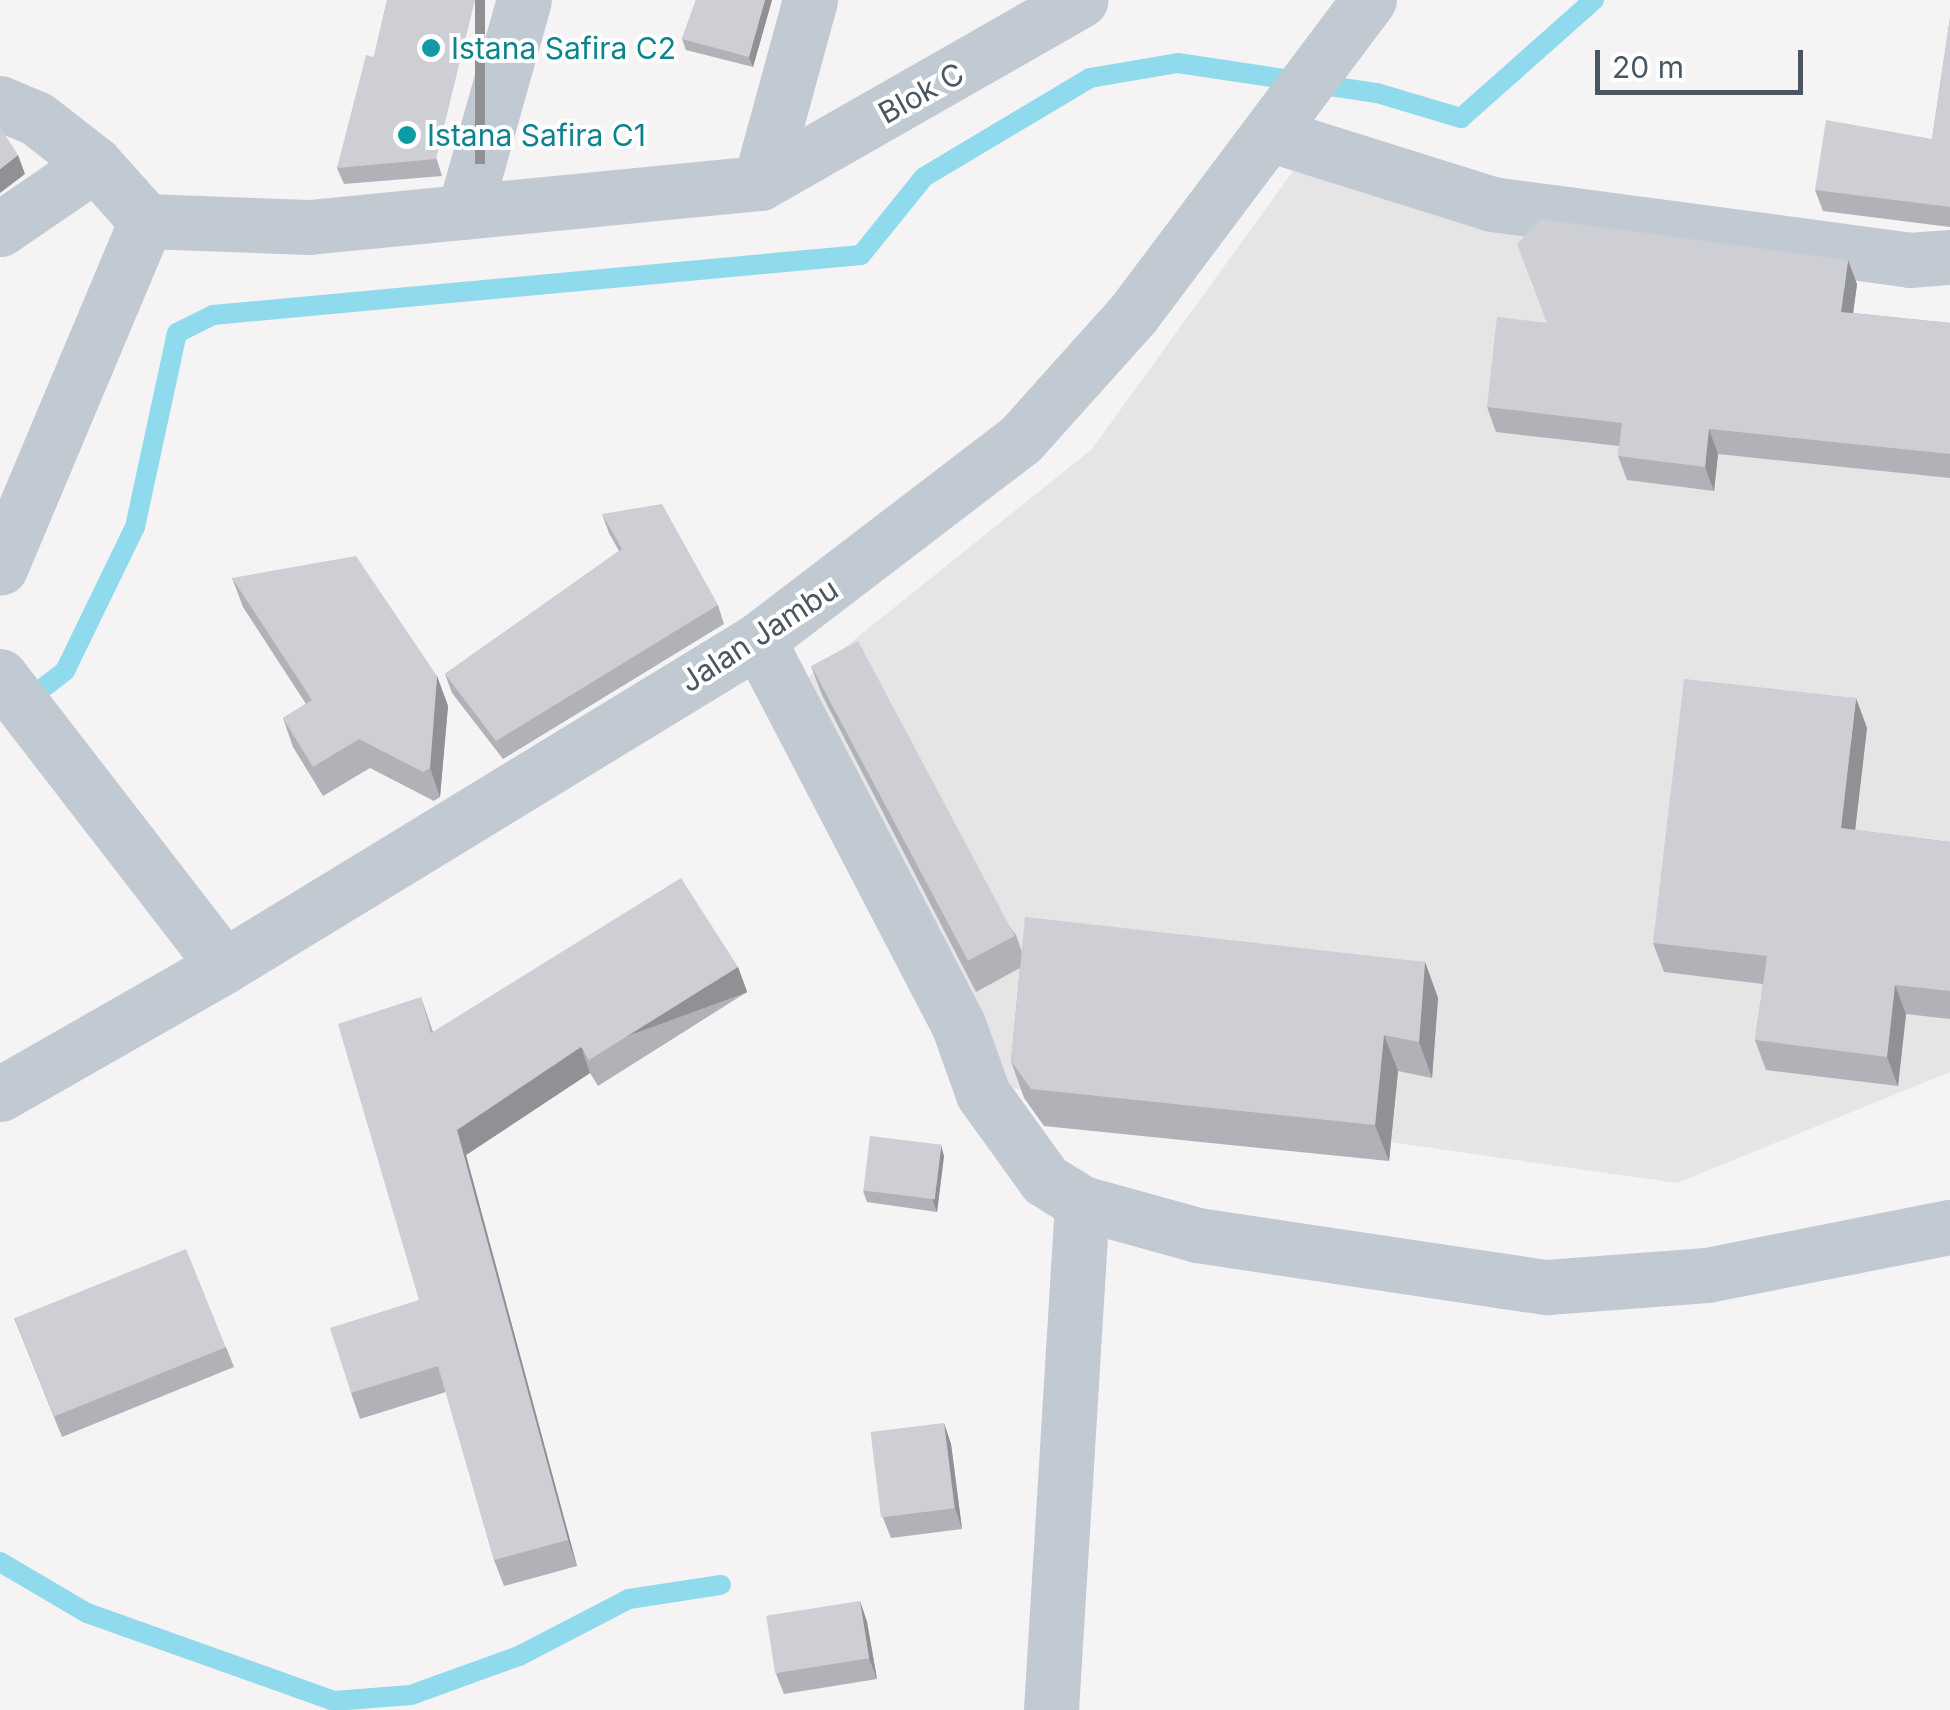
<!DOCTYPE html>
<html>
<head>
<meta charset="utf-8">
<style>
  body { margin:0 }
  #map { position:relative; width:1950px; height:1710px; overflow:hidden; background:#f5f3f3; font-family:Inter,sans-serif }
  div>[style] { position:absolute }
  .education>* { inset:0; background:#e6e4e5 }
  .stream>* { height:20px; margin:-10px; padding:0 10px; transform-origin:10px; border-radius:10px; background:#90daee }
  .minor>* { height:55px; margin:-27.5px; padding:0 27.5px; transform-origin:27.5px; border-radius:27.5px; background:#c1cad2 }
  .wall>* { inset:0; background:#b0b2b7 }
  .shaded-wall>* { inset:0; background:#909195; transform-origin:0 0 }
  .building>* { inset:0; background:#cdcfd5; transform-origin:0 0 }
  .dots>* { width:28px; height:28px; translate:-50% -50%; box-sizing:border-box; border:5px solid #fff; border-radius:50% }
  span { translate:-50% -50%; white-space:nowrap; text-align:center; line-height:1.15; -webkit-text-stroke:8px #fff; paint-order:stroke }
  .culture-label { font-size:30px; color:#0d838f }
  .left { translate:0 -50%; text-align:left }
  .street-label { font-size:30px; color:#4a5661 }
  .scale { position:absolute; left:1595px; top:50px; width:208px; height:45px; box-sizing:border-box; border:5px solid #4a5661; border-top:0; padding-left:12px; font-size:30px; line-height:35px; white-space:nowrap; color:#4a5661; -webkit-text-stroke:8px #fff; paint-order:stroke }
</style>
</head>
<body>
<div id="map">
  <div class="education">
    <div style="clip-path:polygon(1304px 156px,1528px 221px,1532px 288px,1950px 332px,1950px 1072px,1677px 1183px,1005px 1087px,804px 680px,1092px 449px)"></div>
  </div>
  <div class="stream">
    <div style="left:22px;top:704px;width:54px;rotate:-37.5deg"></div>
    <div style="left:65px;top:671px;width:160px;rotate:-64.1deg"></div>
    <div style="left:135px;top:527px;width:198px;rotate:-77.8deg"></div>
    <div style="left:177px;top:333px;width:40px;rotate:-26.6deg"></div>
    <div style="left:213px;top:315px;width:651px;rotate:-5.29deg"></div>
    <div style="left:861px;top:255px;width:100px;rotate:-51.1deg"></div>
    <div style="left:924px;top:177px;width:193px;rotate:-30.8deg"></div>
    <div style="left:1090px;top:78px;width:89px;rotate:-9.7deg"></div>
    <div style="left:1178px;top:63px;width:201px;rotate:8.6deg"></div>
    <div style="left:1377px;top:93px;width:88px;rotate:16.6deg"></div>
    <div style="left:1461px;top:118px;width:178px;rotate:-41.6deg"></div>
    <div style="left:0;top:1562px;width:101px;rotate:30.4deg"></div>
    <div style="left:87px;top:1613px;width:262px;rotate:19.6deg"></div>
    <div style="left:334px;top:1701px;width:77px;rotate:-4.5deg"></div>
    <div style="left:411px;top:1695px;width:115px;rotate:-19.9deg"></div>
    <div style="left:519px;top:1656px;width:124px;rotate:-27.4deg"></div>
    <div style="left:629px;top:1599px;width:93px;rotate:-8.7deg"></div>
  </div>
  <div class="minor">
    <div style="left:0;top:103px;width:39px;rotate:23deg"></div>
    <div style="left:36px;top:118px;width:75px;rotate:37.9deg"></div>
    <div style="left:95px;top:164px;width:76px;rotate:48.2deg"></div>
    <div style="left:146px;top:221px;width:376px;rotate:112.8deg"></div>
    <div style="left:1269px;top:134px;width:234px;rotate:17.4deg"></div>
    <div style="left:1492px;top:204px;width:421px;rotate:7.6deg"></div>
    <div style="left:1909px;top:260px;width:41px;rotate:-4.2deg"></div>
    <div style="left:760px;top:183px;width:190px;rotate:-74.7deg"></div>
    <div style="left:464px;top:212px;width:220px;rotate:-74.2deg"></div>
    <div style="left:146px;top:221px;width:163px;rotate:2.1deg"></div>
    <div style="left:309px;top:227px;width:453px;rotate:-5.6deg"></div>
    <div style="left:760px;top:183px;width:369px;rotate:-29.7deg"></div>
    <div style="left:0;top:229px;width:115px;rotate:-34.4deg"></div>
    <div style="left:758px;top:640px;width:433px;rotate:62.5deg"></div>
    <div style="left:958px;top:1024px;width:74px;rotate:70.3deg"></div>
    <div style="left:983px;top:1094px;width:106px;rotate:54.2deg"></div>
    <div style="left:1045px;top:1180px;width:44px;rotate:31.9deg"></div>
    <div style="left:1082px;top:1203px;width:119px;rotate:15.5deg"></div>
    <div style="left:1197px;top:1235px;width:354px;rotate:8.5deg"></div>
    <div style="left:1547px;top:1287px;width:160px;rotate:-4.3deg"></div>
    <div style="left:1707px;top:1275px;width:248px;rotate:-11.2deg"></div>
    <div style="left:0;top:676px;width:366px;rotate:52.3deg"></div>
    <div style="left:0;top:1094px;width:258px;rotate:-29.7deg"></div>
    <div style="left:224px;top:966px;width:626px;rotate:-31.4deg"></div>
    <div style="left:758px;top:640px;width:330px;rotate:-37.4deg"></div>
    <div style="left:1020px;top:440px;width:169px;rotate:-48.1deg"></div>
    <div style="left:1133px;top:314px;width:393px;rotate:-53.1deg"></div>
    <div style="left:1051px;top:1710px;width:508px;rotate:-86.5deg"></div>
  </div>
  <div class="wall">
    <div style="clip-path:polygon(387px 0,442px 176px,344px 184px,337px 168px,374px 57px)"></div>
    <div style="clip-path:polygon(696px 0,772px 0,753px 67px,686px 50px,682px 39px)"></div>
    <div style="clip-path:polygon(1950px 18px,1950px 227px,1823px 211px,1815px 190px,1932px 139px)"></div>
    <div style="clip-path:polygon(1857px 284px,1853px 313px,1950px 323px,1950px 478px,1718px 454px,1714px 491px,1627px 480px,1618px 456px,1619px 446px,1496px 432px,1487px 407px)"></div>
    <div style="clip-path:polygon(602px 514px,718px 605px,724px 624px,503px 759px,452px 693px,445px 674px,619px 551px,609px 533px)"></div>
    <div style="clip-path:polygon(232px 578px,437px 676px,448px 706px,440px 797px,434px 801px,370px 768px,323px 796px,293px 747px,283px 718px,306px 704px,243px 607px)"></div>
    <div style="clip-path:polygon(811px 666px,1016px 935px,1022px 952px,1425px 962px,1438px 998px,1432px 1078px,1398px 1071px,1389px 1161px,1044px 1126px,1024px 1098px,1011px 1061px,1020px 968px,976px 992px,822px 695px)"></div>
    <div style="clip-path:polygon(1867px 728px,1855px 830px,1950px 842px,1950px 1019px,1906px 1014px,1898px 1086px,1766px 1070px,1755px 1040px,1763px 984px,1664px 972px,1653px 943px)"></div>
    <div style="clip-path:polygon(738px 967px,747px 992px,598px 1086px,590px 1073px,466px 1155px,577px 1566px,504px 1586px,494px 1560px,446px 1392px,360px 1419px,351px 1393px,419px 1300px,421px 997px,433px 1032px)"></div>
    <div style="clip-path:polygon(944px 1156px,937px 1212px,867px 1202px,863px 1191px)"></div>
    <div style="clip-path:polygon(14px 1318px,226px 1347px,234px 1367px,62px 1437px)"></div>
    <div style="clip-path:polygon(944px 1423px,951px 1444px,962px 1529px,891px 1538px,883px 1518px)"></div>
    <div style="clip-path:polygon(860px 1601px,867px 1622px,877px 1679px,784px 1694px,776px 1674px)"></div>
  </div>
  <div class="shaded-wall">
    <div style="left:475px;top:0;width:10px;height:164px"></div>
    <div style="clip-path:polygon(765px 0,772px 0,753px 67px,749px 57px)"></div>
    <div style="clip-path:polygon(18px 155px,25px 174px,0 193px,0 169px)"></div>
    <div style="clip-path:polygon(1848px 260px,1857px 284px,1850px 336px,1841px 312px)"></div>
    <div style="clip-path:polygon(1709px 429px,1718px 454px,1714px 491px,1705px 467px)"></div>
    <div style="clip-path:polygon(437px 676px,448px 706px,440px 797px,430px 768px)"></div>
    <div style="clip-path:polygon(1856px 698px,1867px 728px,1852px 857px,1841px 828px)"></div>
    <div style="clip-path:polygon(1425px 962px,1438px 998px,1432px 1078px,1419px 1042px)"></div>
    <div style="left:738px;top:967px;width:27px;height:176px;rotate:70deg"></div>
    <div style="clip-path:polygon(1895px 985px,1906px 1014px,1898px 1086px,1887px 1057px)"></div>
    <div style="clip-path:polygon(1384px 1035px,1398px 1071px,1389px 1161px,1375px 1125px)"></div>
    <div style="clip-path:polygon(581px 1047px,590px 1073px,466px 1155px,577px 1566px,568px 1540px,457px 1130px)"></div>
    <div style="clip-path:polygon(941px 1145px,944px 1156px,937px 1212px,933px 1201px)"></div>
    <div style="clip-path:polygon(944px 1423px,951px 1444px,962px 1529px,955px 1508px)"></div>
    <div style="clip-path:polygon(860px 1601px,867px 1622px,877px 1679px,869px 1658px)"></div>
  </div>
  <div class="building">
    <div style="clip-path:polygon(387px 0,475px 0,436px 159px,337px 168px,366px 55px,374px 57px)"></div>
    <div style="clip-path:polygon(696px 0,765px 0,749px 57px,682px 39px)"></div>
    <div style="clip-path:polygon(1950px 18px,1950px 207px,1815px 190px,1826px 120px,1932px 139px)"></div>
    <div style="clip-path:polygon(0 127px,18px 155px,0 169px)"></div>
    <div style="clip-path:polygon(1541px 219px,1848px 260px,1841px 312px,1950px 323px,1950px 454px,1709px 429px,1705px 467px,1618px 456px,1622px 423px,1487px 407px,1497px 317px,1547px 323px,1517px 244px)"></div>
    <div style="clip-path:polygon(662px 504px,718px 605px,496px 741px,445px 674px,622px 549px,602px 514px)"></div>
    <div style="clip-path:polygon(356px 556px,437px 676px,430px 768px,423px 772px,359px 739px,313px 767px,283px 718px,312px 700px,232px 578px)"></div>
    <div style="left:858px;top:641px;width:334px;height:53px;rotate:62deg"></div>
    <div style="clip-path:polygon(1684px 679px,1856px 698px,1841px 828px,1950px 842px,1950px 991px,1895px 985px,1887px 1057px,1755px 1040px,1767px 956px,1653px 943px)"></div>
    <div style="clip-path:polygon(681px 878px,738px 967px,589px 1060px,581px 1047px,457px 1130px,568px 1540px,494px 1560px,438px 1366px,351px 1393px,330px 1328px,419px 1300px,338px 1024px,421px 997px,431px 1033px)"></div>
    <div style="clip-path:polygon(1025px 917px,1425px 962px,1419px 1042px,1384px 1035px,1375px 1125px,1031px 1089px,1011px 1061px)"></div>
    <div style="left:870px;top:1136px;width:72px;height:55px;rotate:7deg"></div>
    <div style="left:186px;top:1249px;width:106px;height:185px;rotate:68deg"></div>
    <div style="left:944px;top:1423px;width:86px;height:74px;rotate:83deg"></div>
    <div style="left:860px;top:1601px;width:58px;height:95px;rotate:81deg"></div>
  </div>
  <div class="dots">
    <div style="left:431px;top:48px;background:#0f9aa8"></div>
    <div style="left:407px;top:135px;background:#0f9aa8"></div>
  </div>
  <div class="culture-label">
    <span class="left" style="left:451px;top:48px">Istana Safira C2</span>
    <span class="left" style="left:427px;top:135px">Istana Safira C1</span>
  </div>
  <div class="street-label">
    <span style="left:921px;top:93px;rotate:-29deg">Blok C</span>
    <span style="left:759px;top:635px;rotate:-33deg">Jalan Jambu</span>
  </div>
  <div class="scale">20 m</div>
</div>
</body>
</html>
